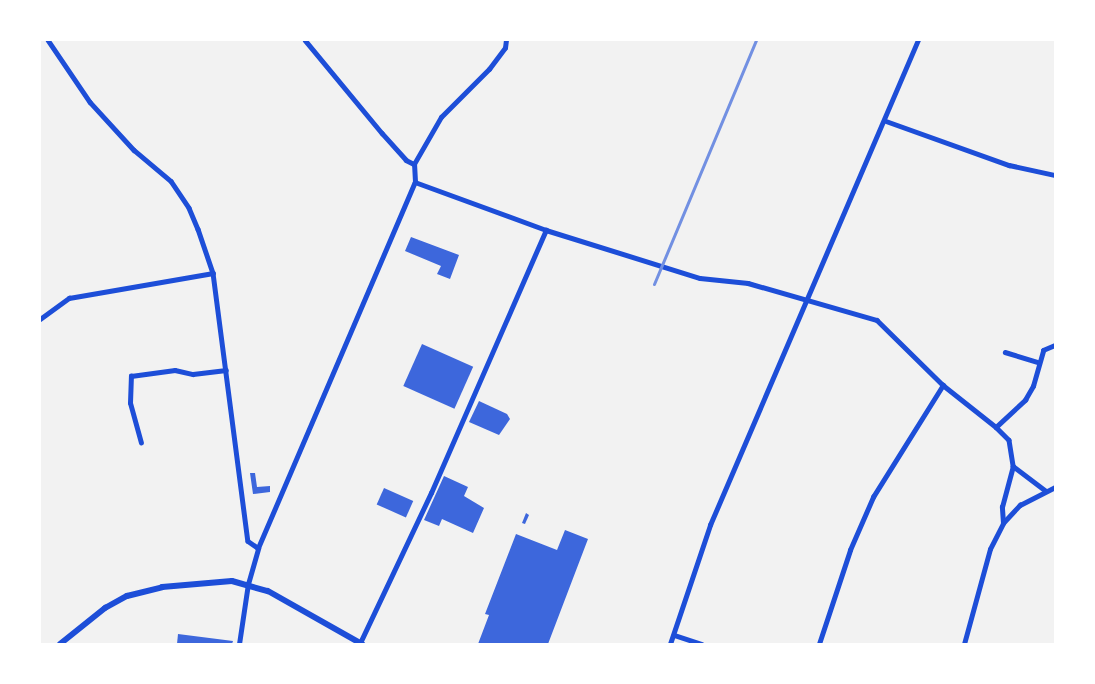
<!DOCTYPE html>
<html>
<head>
<meta charset="utf-8">
<style>
  body { margin:0 }
  #map { position:relative; width:1095px; height:684px; overflow:hidden; background:#f2f2f2; font-family:"DejaVu Sans",sans-serif }
  div>[style] { position:absolute }
  .building>* { inset:0; background:#3d67dc; transform-origin:0 0 }
  .minor>* { height:4.5px; margin:-2.25px; padding:0 2.25px; transform-origin:2.25px; border-radius:2.25px; background:#1d4ed8 }
  .secondary>* { height:6px; margin:-3px; padding:0 3px; transform-origin:3px; border-radius:3px; background:#1d4ed8 }
  .rail>* { height:3px; margin:-1.5px; padding:0 1.5px; transform-origin:1.5px; border-radius:1.5px; background:#7290e2 }
  span { translate:-50% -50%; white-space:nowrap; text-align:center; line-height:1.15; -webkit-text-stroke:4px #fff; paint-order:stroke }
  .frame { position:absolute; inset:0; border:41px solid #fff; pointer-events:none }
</style>
</head>
<body>
<div id="map">
  <div class="building">
    <div style="clip-path:polygon(411px 237px,459px 255px,450px 279px,437px 274px,441px 266px,405px 251px)"></div>
    <div style="left:422px;top:344px;width:56px;height:46px;rotate:24deg"></div>
    <div style="clip-path:polygon(479px 401px,507px 414px,510px 419px,499px 435px,469px 422px)"></div>
    <div style="clip-path:polygon(250px 473px,255px 473px,257px 487px,270px 486px,270px 492px,253px 494px)"></div>
    <div style="clip-path:polygon(444px 476px,468px 487px,464px 496px,484px 508px,473px 533px,442px 519px,439px 526px,424px 520px)"></div>
    <div style="left:384px;top:488px;width:32px;height:18px;rotate:24deg"></div>
    <div style="clip-path:polygon(526px 513px,529px 515px,525px 524px,522px 523px)"></div>
    <div style="clip-path:polygon(565px 530px,588px 539px,548px 644px,478px 644px,489px 615px,485px 614px,516px 534px,557px 550px)"></div>
    <div style="clip-path:polygon(178px 634px,233px 641px,232px 644px,177px 644px)"></div>
  </div>
  <div class="minor">
    <div style="left:48px;top:40px;width:75px;rotate:55.9deg"></div>
    <div style="left:90px;top:102px;width:65px;rotate:47.5deg"></div>
    <div style="left:134px;top:150px;width:48px;rotate:40deg"></div>
    <div style="left:171px;top:181px;width:32px;rotate:56deg"></div>
    <div style="left:189px;top:208px;width:23px;rotate:67deg"></div>
    <div style="left:198px;top:229px;width:46px;rotate:71.2deg"></div>
    <div style="left:213px;top:273px;width:270px;rotate:82.6deg"></div>
    <div style="left:248px;top:541px;width:12px;rotate:35deg"></div>
    <div style="left:305px;top:40px;width:121px;rotate:50.4deg"></div>
    <div style="left:382px;top:133px;width:36px;rotate:48deg"></div>
    <div style="left:406px;top:160px;width:9px;rotate:27deg"></div>
    <div style="left:886px;top:121px;width:131px;rotate:19.7deg"></div>
    <div style="left:1009px;top:165px;width:47px;rotate:12.3deg"></div>
    <div style="left:415px;top:182px;width:140px;rotate:20.1deg"></div>
    <div style="left:546px;top:230px;width:161px;rotate:17.3deg"></div>
    <div style="left:700px;top:278px;width:48px;rotate:5.9deg"></div>
    <div style="left:748px;top:283px;width:134px;rotate:16deg"></div>
    <div style="left:877px;top:320px;width:93px;rotate:44.6deg"></div>
    <div style="left:943px;top:385px;width:68px;rotate:38.4deg"></div>
    <div style="left:996px;top:427px;width:18px;rotate:45deg"></div>
    <div style="left:1009px;top:440px;width:26px;rotate:81deg"></div>
    <div style="left:1013px;top:466px;width:41px;rotate:37.1deg"></div>
    <div style="left:40px;top:319px;width:36px;rotate:-36deg"></div>
    <div style="left:69px;top:298px;width:146px;rotate:-9.8deg"></div>
    <div style="left:1005px;top:352px;width:34px;rotate:17deg"></div>
    <div style="left:996px;top:427px;width:40px;rotate:-43deg"></div>
    <div style="left:1025px;top:400px;width:16px;rotate:-60deg"></div>
    <div style="left:1033px;top:386px;width:37px;rotate:-74deg"></div>
    <div style="left:1043px;top:350px;width:13px;rotate:-23deg"></div>
    <div style="left:141px;top:443px;width:41px;rotate:-105.4deg"></div>
    <div style="left:130px;top:403px;width:27px;rotate:-88deg"></div>
    <div style="left:131px;top:376px;width:44px;rotate:-7.8deg"></div>
    <div style="left:175px;top:370px;width:18px;rotate:13deg"></div>
    <div style="left:193px;top:374px;width:33px;rotate:-7deg"></div>
    <div style="left:1003px;top:523px;width:16px;rotate:-94deg"></div>
    <div style="left:1002px;top:507px;width:42px;rotate:-75deg"></div>
    <div style="left:674px;top:635px;width:29px;rotate:18deg"></div>
    <div style="left:360px;top:643px;width:166px;rotate:-64.7deg"></div>
    <div style="left:431px;top:493px;width:287px;rotate:-66.4deg"></div>
    <div style="left:239px;top:644px;width:61px;rotate:-81.5deg"></div>
    <div style="left:248px;top:584px;width:37px;rotate:-74deg"></div>
    <div style="left:258px;top:548px;width:398px;rotate:-66.8deg"></div>
    <div style="left:415px;top:182px;width:18px;rotate:-93deg"></div>
    <div style="left:414px;top:164px;width:54px;rotate:-60.1deg"></div>
    <div style="left:441px;top:117px;width:68px;rotate:-45deg"></div>
    <div style="left:489px;top:69px;width:26px;rotate:-53deg"></div>
    <div style="left:505px;top:48px;width:8px;rotate:-83deg"></div>
    <div style="left:670px;top:644px;width:126px;rotate:-71.4deg"></div>
    <div style="left:710px;top:525px;width:528px;rotate:-66.79deg"></div>
    <div style="left:819px;top:644px;width:99px;rotate:-71.7deg"></div>
    <div style="left:850px;top:550px;width:58px;rotate:-66.5deg"></div>
    <div style="left:873px;top:497px;width:132px;rotate:-58deg"></div>
    <div style="left:964px;top:644px;width:98px;rotate:-74.7deg"></div>
    <div style="left:990px;top:549px;width:29px;rotate:-63deg"></div>
    <div style="left:1003px;top:523px;width:25px;rotate:-47deg"></div>
    <div style="left:1020px;top:505px;width:39px;rotate:-27deg"></div>
  </div>
  <div class="secondary">
    <div style="left:60px;top:644px;width:58px;rotate:-38.7deg"></div>
    <div style="left:105px;top:608px;width:25px;rotate:-29deg"></div>
    <div style="left:127px;top:596px;width:36px;rotate:-14deg"></div>
    <div style="left:162px;top:587px;width:70px;rotate:-4.9deg"></div>
    <div style="left:232px;top:581px;width:37px;rotate:16deg"></div>
    <div style="left:268px;top:591px;width:108px;rotate:29.4deg"></div>
  </div>
  <div class="rail">
    <div style="left:654px;top:284px;width:264px;rotate:-67.3deg"></div>
  </div>
  <div class="frame"></div>
</div>
</body>
</html>
